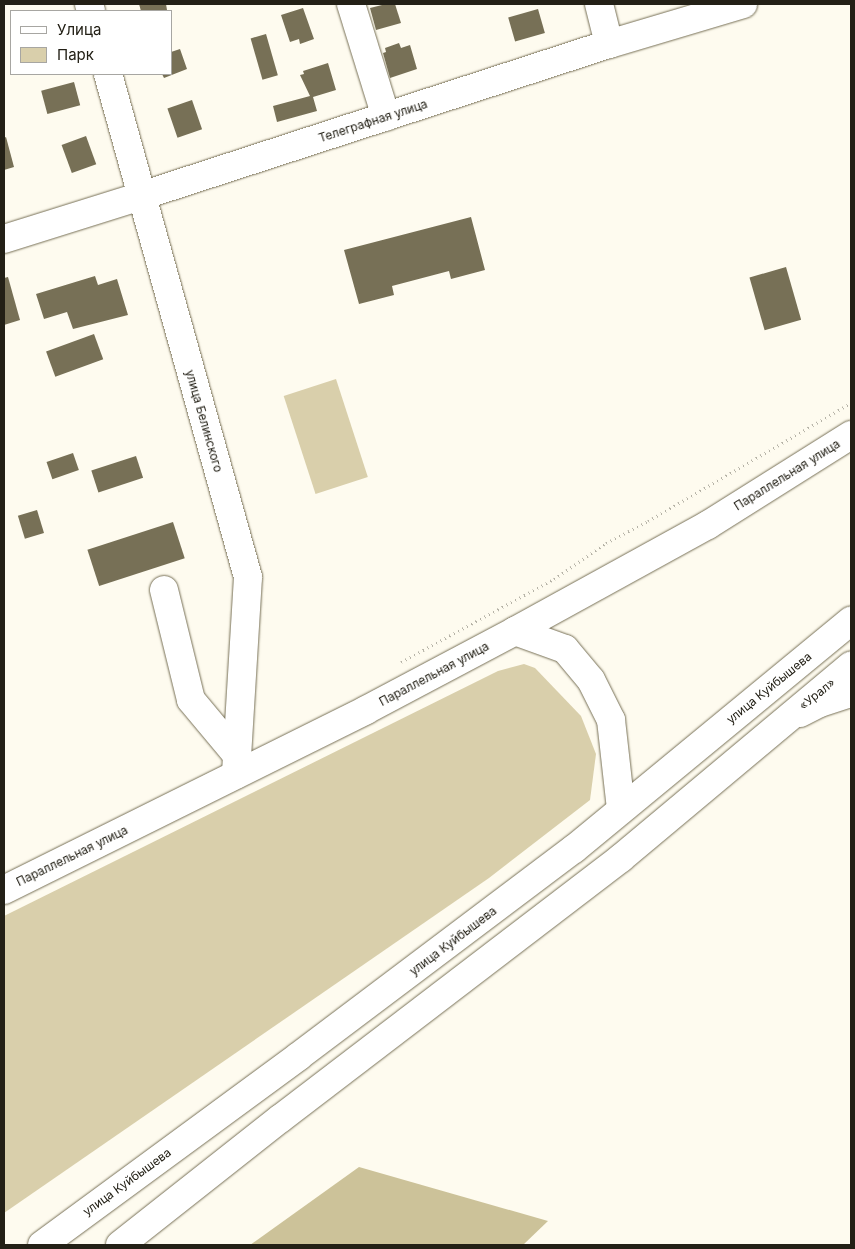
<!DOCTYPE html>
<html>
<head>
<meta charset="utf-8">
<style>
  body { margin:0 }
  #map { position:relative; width:855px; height:1249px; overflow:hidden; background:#fefbef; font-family:Inter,sans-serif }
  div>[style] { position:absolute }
  .green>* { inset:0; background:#d9cfab; transform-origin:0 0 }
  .forest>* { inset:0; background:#ccc299 }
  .building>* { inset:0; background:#777056; transform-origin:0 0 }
  .path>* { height:3px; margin-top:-1.5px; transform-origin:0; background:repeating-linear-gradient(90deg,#b6b3a7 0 1px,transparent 0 5px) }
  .roads { filter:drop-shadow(0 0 1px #777056) drop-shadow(0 0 1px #777056) }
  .minor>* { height:28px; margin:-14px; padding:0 14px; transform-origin:14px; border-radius:14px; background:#fff }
  .major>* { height:28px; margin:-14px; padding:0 14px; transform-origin:14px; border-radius:14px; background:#fff }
  .highway>* { height:28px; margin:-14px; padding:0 14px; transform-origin:14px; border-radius:14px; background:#fff }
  span { translate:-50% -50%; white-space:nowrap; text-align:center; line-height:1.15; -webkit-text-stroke:4px #fff; paint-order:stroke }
  .street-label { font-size:12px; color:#232016 }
  .frame { position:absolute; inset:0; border:5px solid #232016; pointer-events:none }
  .legend { position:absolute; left:10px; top:10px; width:162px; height:65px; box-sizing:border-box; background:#fff; border:1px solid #a7a6a2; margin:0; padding:6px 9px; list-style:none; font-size:15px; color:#232016 }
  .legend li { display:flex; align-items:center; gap:10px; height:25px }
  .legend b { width:25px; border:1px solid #a7a6a2 }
</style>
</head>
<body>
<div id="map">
  <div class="green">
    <div style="left:336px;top:379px;width:103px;height:55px;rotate:72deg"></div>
    <div style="clip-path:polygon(524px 664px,535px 668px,581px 716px,596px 754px,590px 800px,489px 878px,4px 1213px,4px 916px,498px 671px)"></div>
  </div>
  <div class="forest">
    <div style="clip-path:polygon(359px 1167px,548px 1221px,523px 1245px,250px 1245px)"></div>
  </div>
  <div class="building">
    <div style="clip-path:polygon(139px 4px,166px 4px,167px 10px,141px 11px)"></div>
    <div style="clip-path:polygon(386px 4px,395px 4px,401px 23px,376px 30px,370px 8px)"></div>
    <div style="clip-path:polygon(303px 8px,314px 39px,300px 44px,299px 39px,290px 42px,281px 15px)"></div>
    <div style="left:538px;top:9px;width:25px;height:31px;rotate:74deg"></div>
    <div style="left:266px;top:34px;width:43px;height:16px;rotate:74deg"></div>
    <div style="clip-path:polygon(399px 43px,401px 48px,410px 45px,417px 69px,390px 78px,383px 53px,386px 52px,385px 48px)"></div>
    <div style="clip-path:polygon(180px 49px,187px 69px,164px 78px,162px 74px,171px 74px,171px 52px)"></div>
    <div style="clip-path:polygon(328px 63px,336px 90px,313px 97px,317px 111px,277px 122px,273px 106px,310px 96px,300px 75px,304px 74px,303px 71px)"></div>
    <div style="left:74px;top:82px;width:24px;height:34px;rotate:75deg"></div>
    <div style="left:192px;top:100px;width:31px;height:26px;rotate:71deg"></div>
    <div style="left:86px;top:136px;width:30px;height:26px;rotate:70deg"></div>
    <div style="clip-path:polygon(6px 137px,14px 167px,4px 170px,4px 138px)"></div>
    <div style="clip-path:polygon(471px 217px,485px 270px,451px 279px,449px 271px,392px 286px,394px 295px,359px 304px,344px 250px)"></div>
    <div style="left:786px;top:267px;width:55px;height:38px;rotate:74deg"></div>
    <div style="clip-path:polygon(95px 276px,98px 285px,117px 279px,128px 315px,73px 329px,67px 312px,44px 319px,36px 294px)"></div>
    <div style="clip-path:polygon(8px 277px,20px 320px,4px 325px,4px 278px)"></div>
    <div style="left:94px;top:334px;width:27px;height:51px;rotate:70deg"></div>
    <div style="left:73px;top:453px;width:18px;height:28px;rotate:71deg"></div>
    <div style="left:136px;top:456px;width:23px;height:47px;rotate:72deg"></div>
    <div style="left:37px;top:510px;width:24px;height:20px;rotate:73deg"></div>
    <div style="left:173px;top:522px;width:38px;height:90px;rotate:72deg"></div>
  </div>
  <div class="path">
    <div style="left:401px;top:662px;width:174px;rotate:-28.5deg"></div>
    <div style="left:554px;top:579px;width:63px;rotate:-34.7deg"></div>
    <div style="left:606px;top:543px;width:47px;rotate:-27.6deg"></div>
    <div style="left:648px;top:521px;width:235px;rotate:-30.2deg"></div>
  </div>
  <div class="roads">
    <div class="minor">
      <div style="left:89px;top:4px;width:7px;rotate:74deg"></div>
      <div style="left:351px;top:4px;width:118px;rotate:72.8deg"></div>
      <div style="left:599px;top:4px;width:41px;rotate:76deg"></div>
      <div style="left:108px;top:74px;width:522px;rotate:74.45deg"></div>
      <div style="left:248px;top:577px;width:198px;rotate:93.5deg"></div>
      <div style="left:4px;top:239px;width:144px;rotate:-17.4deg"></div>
      <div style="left:141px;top:196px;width:492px;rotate:-18deg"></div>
      <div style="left:609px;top:44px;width:140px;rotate:-16.6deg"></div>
      <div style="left:164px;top:590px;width:113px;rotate:76.2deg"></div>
      <div style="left:191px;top:700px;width:72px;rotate:50.1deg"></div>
      <div style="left:515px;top:631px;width:53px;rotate:19.8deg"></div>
      <div style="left:565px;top:649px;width:40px;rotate:50deg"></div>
      <div style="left:591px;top:680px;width:45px;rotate:63.4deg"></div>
      <div style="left:611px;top:720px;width:90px;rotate:83.6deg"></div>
      <div style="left:4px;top:890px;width:404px;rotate:-26.4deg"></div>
      <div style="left:366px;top:710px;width:169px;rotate:-27.9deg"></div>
      <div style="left:515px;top:631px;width:220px;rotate:-28.8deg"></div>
      <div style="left:708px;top:525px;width:169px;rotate:-32.2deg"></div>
    </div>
    <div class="major">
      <div style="left:800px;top:713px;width:22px;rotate:-27deg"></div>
      <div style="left:820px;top:703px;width:33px;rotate:-18deg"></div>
    </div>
    <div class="highway">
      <div style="left:42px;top:1245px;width:319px;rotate:-36.3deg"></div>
      <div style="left:299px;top:1056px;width:344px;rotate:-37deg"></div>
      <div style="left:574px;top:849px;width:359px;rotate:-39.5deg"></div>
      <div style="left:120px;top:1245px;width:205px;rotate:-38.3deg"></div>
      <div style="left:281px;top:1118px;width:428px;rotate:-37.4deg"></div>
      <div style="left:621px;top:858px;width:300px;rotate:-39.9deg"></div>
    </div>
  </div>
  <div class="street-label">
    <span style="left:373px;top:121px;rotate:-18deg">Телеграфная улица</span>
    <span style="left:204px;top:421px;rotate:74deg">улица Белинского</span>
    <span style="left:787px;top:475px;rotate:-32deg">Параллельная улица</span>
    <span style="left:434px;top:674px;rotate:-28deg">Параллельная улица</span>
    <span style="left:769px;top:688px;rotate:-39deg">улица Куйбышева</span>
    <span style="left:817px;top:694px;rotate:-39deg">«Урал»</span>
    <span style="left:72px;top:856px;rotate:-26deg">Параллельная улица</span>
    <span style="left:453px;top:941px;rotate:-37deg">улица Куйбышева</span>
    <span style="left:127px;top:1182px;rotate:-36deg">улица Куйбышева</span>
  </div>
  <div class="frame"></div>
  <ul class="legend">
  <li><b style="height:6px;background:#fff"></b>Улица</li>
  <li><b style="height:14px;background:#d9cfab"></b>Парк</li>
  </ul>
</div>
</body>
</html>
